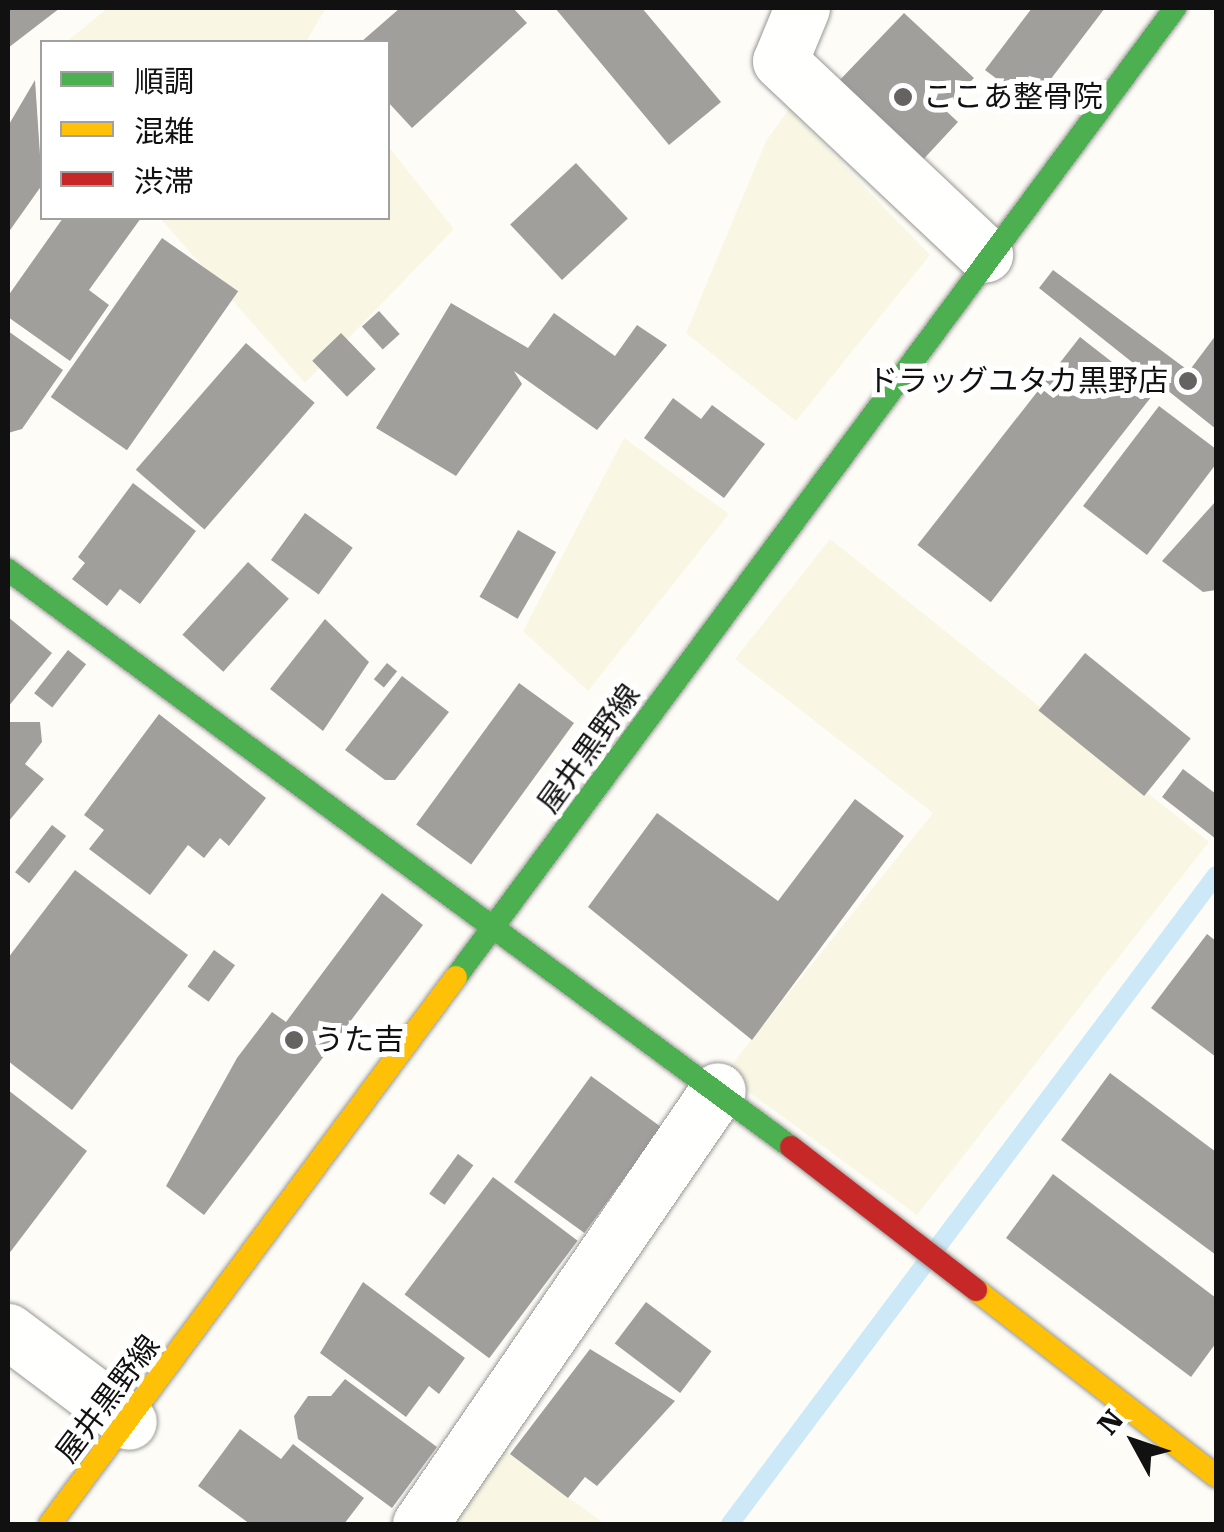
<!DOCTYPE html>
<html>
<head>
<meta charset="utf-8">
<style>
  body { margin:0 }
  #map { position:relative; width:1224px; height:1532px; overflow:hidden; background:#fdfcf7; font-family:"Roboto Serif","Noto Sans JP",serif }
  div>[style] { position:absolute }
  .farmland>* { inset:0; background:#f9f7e4 }
  .stream>* { height:18px; margin:-9px; padding:0 9px; transform-origin:9px; border-radius:9px; background:#cde8f7 }
  .building>* { inset:0; background:#a19f9c; transform-origin:0 0 }
  .roads { filter:drop-shadow(0 0 2px #979795) drop-shadow(0 0 2px #979795) }
  .street>* { height:55px; margin:-27.5px; padding:0 27.5px; transform-origin:27.5px; border-radius:27.5px; background:#fffffe }
  .fast>* { height:22px; margin:-11px; padding:0 11px; transform-origin:11px; border-radius:11px; background:#4caf50 }
  .slow>* { height:22px; margin:-11px; padding:0 11px; transform-origin:11px; border-radius:11px; background:#ffc107 }
  .jam>* { height:22px; margin:-11px; padding:0 11px; transform-origin:11px; border-radius:11px; background:#c62828 }
  .dots>* { width:28px; height:28px; translate:-50% -50%; box-sizing:border-box; border:5px solid #fff; border-radius:50% }
  span { translate:-50% -50%; white-space:nowrap; text-align:center; line-height:1.15; -webkit-text-stroke:10px #fff; paint-order:stroke }
  .poi-label { font-size:30px; color:#111 }
  .left { translate:0 -50%; text-align:left }
  .right { translate:-100% -50%; text-align:right }
  .street-label { font-size:30px; color:#111 }
  .frame { position:absolute; inset:0; border:10px solid #111; pointer-events:none }
  .legend { position:absolute; left:40px; top:40px; width:350px; height:180px; box-sizing:border-box; background:#fff; border:2px solid #a0a0a0; margin:0; padding:12px 18px; list-style:none; font-size:30px; color:#111 }
  .legend li { display:flex; align-items:center; gap:20px; height:50px }
  .legend b { width:50px; border:2px solid #a0a0a0 }
  .north { position:absolute; left:1084px; top:1392px; width:100px; height:100px; -webkit-text-stroke:8px #fff; paint-order:stroke; rotate:310deg; font-size:28px; font-weight:700; line-height:40px; text-align:center; color:#111 }
  .north::after { content:''; display:block; margin:auto; width:35px; height:45px; background:#111; clip-path:polygon(50% 0,100% 100%,50% 72%,0 100%) }
</style>
</head>
<body>
<div id="map">
  <div class="farmland">
    <div style="clip-path:polygon(108px 8px,326px 8px,306px 42px,66px 42px)"></div>
    <div style="clip-path:polygon(789px 109px,930px 255px,796px 421px,686px 333px,766px 141px)"></div>
    <div style="clip-path:polygon(388px 146px,454px 229px,305px 383px,160px 218px,388px 218px)"></div>
    <div style="clip-path:polygon(624px 438px,729px 514px,588px 691px,523px 631px)"></div>
    <div style="clip-path:polygon(830px 539px,1209px 842px,917px 1215px,724px 1074px,933px 813px,735px 659px)"></div>
    <div style="clip-path:polygon(489px 1439px,605px 1524px,431px 1524px)"></div>
  </div>
  <div class="stream">
    <div style="left:730px;top:1524px;width:811px;rotate:-53.17deg"></div>
  </div>
  <div class="building">
    <div style="clip-path:polygon(8px 8px,60px 8px,8px 48px)"></div>
    <div style="clip-path:polygon(400px 8px,513px 8px,527px 23px,412px 128px,388px 102px,388px 42px,361px 42px)"></div>
    <div style="clip-path:polygon(555px 8px,642px 8px,721px 102px,669px 145px)"></div>
    <div style="clip-path:polygon(1032px 8px,1105px 8px,1031px 105px,985px 70px)"></div>
    <div style="clip-path:polygon(904px 13px,974px 78px,944px 109px,958px 122px,919px 164px,836px 84px)"></div>
    <div style="clip-path:polygon(35px 80px,42px 185px,8px 233px,8px 126px)"></div>
    <div style="left:576px;top:163px;width:76px;height:90px;rotate:47deg"></div>
    <div style="clip-path:polygon(63px 218px,141px 218px,89px 290px,109px 305px,70px 361px,8px 317px,8px 296px)"></div>
    <div style="left:162px;top:238px;width:93px;height:194px;rotate:35deg"></div>
    <div style="clip-path:polygon(1053px 270px,1189px 371px,1216px 335px,1216px 429px,1039px 288px)"></div>
    <div style="clip-path:polygon(451px 303px,528px 348px,554px 313px,615px 356px,637px 325px,667px 345px,597px 430px,514px 371px,522px 384px,456px 476px,376px 428px)"></div>
    <div style="left:379px;top:311px;width:31px;height:23px;rotate:48deg"></div>
    <div style="clip-path:polygon(8px 331px,63px 370px,22px 429px,8px 433px)"></div>
    <div style="left:341px;top:333px;width:50px;height:40px;rotate:46deg"></div>
    <div style="left:1080px;top:337px;width:93px;height:264px;rotate:38deg"></div>
    <div style="left:246px;top:343px;width:91px;height:168px;rotate:41deg"></div>
    <div style="clip-path:polygon(673px 398px,701px 419px,712px 405px,765px 444px,724px 498px,644px 438px)"></div>
    <div style="clip-path:polygon(1159px 406px,1216px 449px,1216px 464px,1147px 555px,1083px 506px)"></div>
    <div style="clip-path:polygon(133px 483px,196px 531px,140px 604px,120px 589px,107px 606px,72px 579px,85px 563px,78px 557px)"></div>
    <div style="clip-path:polygon(1216px 501px,1216px 590px,1203px 592px,1162px 561px)"></div>
    <div style="left:305px;top:513px;width:59px;height:58px;rotate:36deg"></div>
    <div style="left:518px;top:530px;width:44px;height:77px;rotate:30deg"></div>
    <div style="left:248px;top:562px;width:55px;height:98px;rotate:42deg"></div>
    <div style="clip-path:polygon(8px 617px,52px 653px,8px 707px)"></div>
    <div style="clip-path:polygon(325px 619px,369px 662px,323px 731px,270px 689px)"></div>
    <div style="left:68px;top:650px;width:23px;height:55px;rotate:38deg"></div>
    <div style="left:1085px;top:653px;width:136px;height:74px;rotate:39deg"></div>
    <div style="left:387px;top:663px;width:13px;height:21px;rotate:39deg"></div>
    <div style="clip-path:polygon(402px 676px,449px 712px,395px 780px,385px 780px,345px 750px)"></div>
    <div style="left:519px;top:683px;width:68px;height:175px;rotate:36deg"></div>
    <div style="clip-path:polygon(159px 714px,266px 798px,229px 846px,220px 838px,204px 858px,188px 845px,150px 895px,89px 849px,104px 830px,84px 815px)"></div>
    <div style="clip-path:polygon(8px 722px,40px 722px,42px 742px,25px 764px,44px 779px,8px 822px)"></div>
    <div style="clip-path:polygon(1183px 769px,1216px 794px,1216px 839px,1162px 797px)"></div>
    <div style="clip-path:polygon(855px 799px,904px 836px,752px 1040px,588px 907px,657px 813px,778px 901px)"></div>
    <div style="left:52px;top:825px;width:18px;height:60px;rotate:38deg"></div>
    <div style="clip-path:polygon(75px 870px,188px 955px,72px 1110px,8px 1061px,8px 958px)"></div>
    <div style="clip-path:polygon(382px 893px,423px 925px,204px 1215px,166px 1186px,237px 1058px,272px 1012px,286px 1022px)"></div>
    <div style="clip-path:polygon(1207px 934px,1216px 941px,1216px 1057px,1151px 1008px)"></div>
    <div style="left:214px;top:950px;width:26px;height:45px;rotate:36deg"></div>
    <div style="clip-path:polygon(1110px 1073px,1216px 1152px,1216px 1255px,1061px 1140px)"></div>
    <div style="left:591px;top:1076px;width:87px;height:131px;rotate:36deg"></div>
    <div style="clip-path:polygon(8px 1090px,87px 1151px,8px 1255px)"></div>
    <div style="left:458px;top:1154px;width:19px;height:49px;rotate:36deg"></div>
    <div style="clip-path:polygon(1053px 1174px,1216px 1298px,1216px 1343px,1191px 1377px,1006px 1238px)"></div>
    <div style="left:493px;top:1177px;width:106px;height:147px;rotate:37deg"></div>
    <div style="clip-path:polygon(363px 1282px,465px 1358px,439px 1394px,429px 1386px,406px 1417px,320px 1353px)"></div>
    <div style="left:646px;top:1302px;width:82px;height:52px;rotate:37deg"></div>
    <div style="clip-path:polygon(590px 1349px,675px 1401px,597px 1486px,585px 1477px,568px 1498px,510px 1454px)"></div>
    <div style="clip-path:polygon(345px 1379px,437px 1447px,392px 1508px,298px 1439px,294px 1416px,308px 1396px,331px 1396px)"></div>
    <div style="clip-path:polygon(240px 1429px,281px 1459px,293px 1444px,364px 1498px,344px 1524px,250px 1524px,198px 1486px)"></div>
  </div>
  <div class="roads">
    <div class="street">
      <div style="left:802px;top:8px;width:57px;rotate:112.5deg"></div>
      <div style="left:780px;top:61px;width:282px;rotate:43.3deg"></div>
      <div style="left:8px;top:1331px;width:151px;rotate:36.9deg"></div>
      <div style="left:420px;top:1524px;width:526px;rotate:-55.53deg"></div>
    </div>
    <div class="fast">
      <div style="left:8px;top:570px;width:973px;rotate:36.39deg"></div>
      <div style="left:456px;top:977px;width:1207px;rotate:-53.42deg"></div>
    </div>
    <div class="slow">
      <div style="left:976px;top:1290px;width:304px;rotate:37.8deg"></div>
      <div style="left:50px;top:1524px;width:681px;rotate:-53.42deg"></div>
    </div>
    <div class="jam">
      <div style="left:791px;top:1147px;width:234px;rotate:37.7deg"></div>
    </div>
  </div>
  <div class="dots">
    <div style="left:903px;top:97px;background:#646362"></div>
    <div style="left:1188px;top:381px;background:#646362"></div>
    <div style="left:294px;top:1040px;background:#646362"></div>
  </div>
  <div class="poi-label">
    <span class="left" style="left:923px;top:97px">ここあ整骨院</span>
    <span class="right" style="left:1168px;top:381px">ドラッグユタカ黒野店</span>
    <span class="left" style="left:314px;top:1040px">うた吉</span>
  </div>
  <div class="street-label">
    <span style="left:589px;top:749px;rotate:-54deg">屋井黒野線</span>
    <span style="left:108px;top:1399px;rotate:-53deg">屋井黒野線</span>
  </div>
  <div class="frame"></div>
  <ul class="legend">
  <li><b style="height:12px;background:#4caf50"></b>順調</li>
  <li><b style="height:12px;background:#ffc107"></b>混雑</li>
  <li><b style="height:12px;background:#c62828"></b>渋滞</li>
  </ul>
  <div class="north">N</div>
</div>
</body>
</html>
